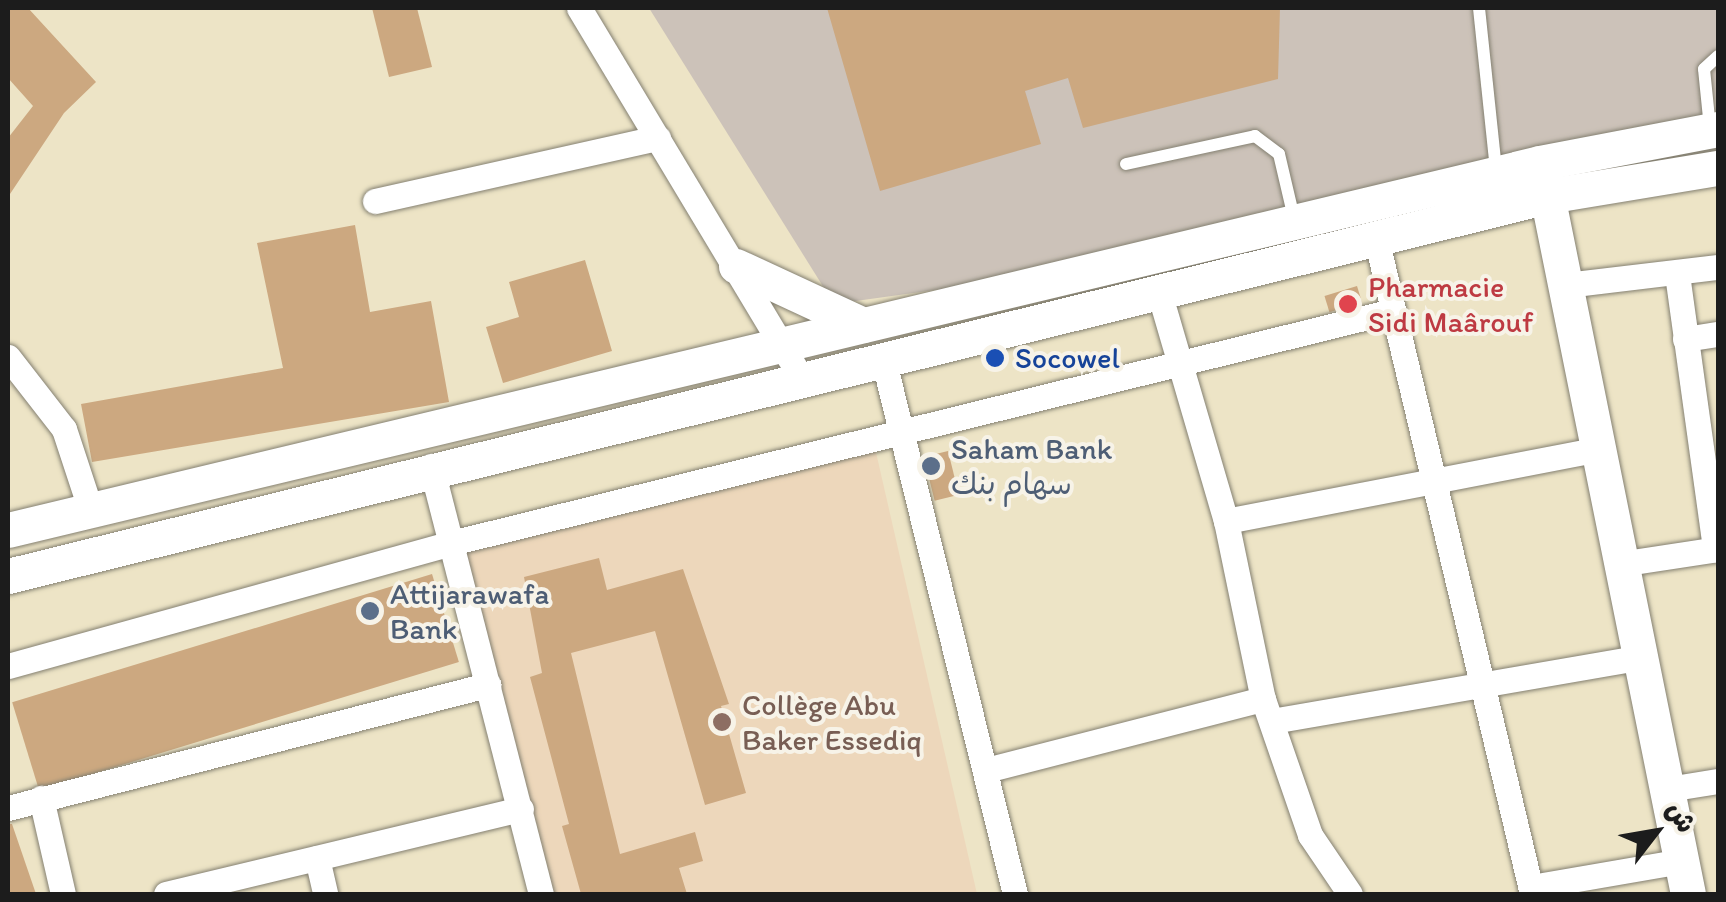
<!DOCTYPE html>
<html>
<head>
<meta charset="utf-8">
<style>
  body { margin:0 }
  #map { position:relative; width:1726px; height:902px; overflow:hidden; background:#ede4c6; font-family:Itim,"Playpen Sans Arabic",sans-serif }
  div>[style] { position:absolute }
  .built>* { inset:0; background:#edd7bb }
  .industrial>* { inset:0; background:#ccc2b9 }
  .building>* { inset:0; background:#cca880; transform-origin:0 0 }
  .roads { filter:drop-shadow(0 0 2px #848071) drop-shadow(0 0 2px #848071) }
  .lane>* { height:12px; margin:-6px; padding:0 6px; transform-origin:6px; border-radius:6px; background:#fff }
  .street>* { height:25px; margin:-12.5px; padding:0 12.5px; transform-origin:12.5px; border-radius:12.5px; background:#fff }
  .secondary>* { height:35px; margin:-17.5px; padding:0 17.5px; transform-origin:17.5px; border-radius:17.5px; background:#fff }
  .dots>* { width:28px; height:28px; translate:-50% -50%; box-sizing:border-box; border:5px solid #f7f3e8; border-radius:50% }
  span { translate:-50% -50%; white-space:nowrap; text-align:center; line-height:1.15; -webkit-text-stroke:8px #f7f3e8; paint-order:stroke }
  .health-label { font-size:30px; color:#be3a42 }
  .left { translate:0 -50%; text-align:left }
  .transit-label { font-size:30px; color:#164399 }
  .service-label { font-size:30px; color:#4e5e75 }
  .education-label { font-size:30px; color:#785e54 }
  .frame { position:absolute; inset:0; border:10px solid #1c1c1c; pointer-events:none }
  .north { position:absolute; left:1606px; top:782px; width:100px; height:100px; -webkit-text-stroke:8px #f7f3e8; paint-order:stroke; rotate:59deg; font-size:28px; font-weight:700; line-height:40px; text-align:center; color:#1c1c1c }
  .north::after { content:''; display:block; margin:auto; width:35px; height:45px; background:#1c1c1c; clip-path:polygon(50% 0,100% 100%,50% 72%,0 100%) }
</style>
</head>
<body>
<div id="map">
  <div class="built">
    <div style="clip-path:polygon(875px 448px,977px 894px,550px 894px,463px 549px)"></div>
  </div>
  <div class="industrial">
    <div style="clip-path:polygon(649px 8px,1718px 8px,1718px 181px,834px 304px)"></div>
  </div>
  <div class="building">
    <div style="clip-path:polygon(8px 8px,28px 8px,96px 82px,64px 113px,8px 197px,8px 138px,33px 106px,8px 78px)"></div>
    <div style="clip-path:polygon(372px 8px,417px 8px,432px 67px,389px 77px)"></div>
    <div style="clip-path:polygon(827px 8px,1280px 8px,1278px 79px,1083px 128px,1068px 78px,1025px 91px,1041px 144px,880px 191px)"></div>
    <div style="clip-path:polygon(355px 225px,370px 312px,431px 301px,449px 402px,92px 462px,81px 404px,283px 368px,257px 243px)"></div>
    <div style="clip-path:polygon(585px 260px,612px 351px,503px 383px,486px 327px,519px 317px,509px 282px)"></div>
    <div style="left:1357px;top:286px;width:17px;height:34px;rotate:73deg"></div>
    <div style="left:948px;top:451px;width:45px;height:25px;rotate:76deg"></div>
    <div style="clip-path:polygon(599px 558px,607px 590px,683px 569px,729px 704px,721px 706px,746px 793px,705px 805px,655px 631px,571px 653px,620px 854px,695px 832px,703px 861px,679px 868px,687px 894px,581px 894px,562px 826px,569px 824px,530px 677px,542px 673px,524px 577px)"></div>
    <div style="left:432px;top:574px;width:92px;height:439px;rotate:73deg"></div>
    <div style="clip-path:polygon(8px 824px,12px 824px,36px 894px,8px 894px)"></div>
  </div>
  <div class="roads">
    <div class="lane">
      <div style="left:1479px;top:8px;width:162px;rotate:84deg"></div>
      <div style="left:1710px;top:128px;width:59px;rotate:-95.8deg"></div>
      <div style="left:1704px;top:69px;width:19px;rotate:-43deg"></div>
      <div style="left:1126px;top:164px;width:132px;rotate:-12.2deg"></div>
      <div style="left:1255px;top:136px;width:30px;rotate:37deg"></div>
      <div style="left:1279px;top:154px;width:66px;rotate:76.8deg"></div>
    </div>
    <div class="street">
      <div style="left:579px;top:8px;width:433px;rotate:59deg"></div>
      <div style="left:375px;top:201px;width:290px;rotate:-12.6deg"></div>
      <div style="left:1376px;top:238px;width:674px;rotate:76.62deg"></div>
      <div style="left:1677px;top:274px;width:278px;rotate:82.1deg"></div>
      <div style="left:1566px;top:285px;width:153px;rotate:-6.8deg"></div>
      <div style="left:1159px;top:292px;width:239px;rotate:73.7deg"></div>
      <div style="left:1226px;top:521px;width:182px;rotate:78.3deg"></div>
      <div style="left:1263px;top:699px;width:144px;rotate:70.9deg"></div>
      <div style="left:1310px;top:835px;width:71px;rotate:55.9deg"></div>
      <div style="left:1685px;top:339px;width:33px;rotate:-9deg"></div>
      <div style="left:8px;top:357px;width:91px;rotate:52.1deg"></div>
      <div style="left:64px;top:429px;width:83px;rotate:71.8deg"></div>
      <div style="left:883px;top:358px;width:552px;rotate:76.17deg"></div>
      <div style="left:431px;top:466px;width:442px;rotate:75.6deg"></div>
      <div style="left:1226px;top:521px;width:381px;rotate:-10.9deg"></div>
      <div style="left:1626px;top:563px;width:93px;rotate:-8.7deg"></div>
      <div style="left:8px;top:666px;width:460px;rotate:-15.5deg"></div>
      <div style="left:451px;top:543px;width:969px;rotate:-13.85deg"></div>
      <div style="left:1272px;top:721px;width:376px;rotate:-9.8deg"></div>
      <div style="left:986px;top:770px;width:286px;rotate:-14.4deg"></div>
      <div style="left:1668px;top:789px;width:51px;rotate:-9.1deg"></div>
      <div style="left:41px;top:798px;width:98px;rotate:77.1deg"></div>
      <div style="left:8px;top:808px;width:496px;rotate:-14.4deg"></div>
      <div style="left:317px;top:858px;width:37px;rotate:77deg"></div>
      <div style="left:1531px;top:887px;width:153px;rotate:-9.8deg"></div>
      <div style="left:166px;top:894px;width:365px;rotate:-13.5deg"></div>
    </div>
    <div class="secondary">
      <div style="left:1543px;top:175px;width:733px;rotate:78.6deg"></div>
      <div style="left:736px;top:266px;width:140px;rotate:24.9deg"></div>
      <div style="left:8px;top:530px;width:1575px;rotate:-13.47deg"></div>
      <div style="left:1540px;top:163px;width:181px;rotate:-10.8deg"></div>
      <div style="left:8px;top:576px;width:1586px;rotate:-13.86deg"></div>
      <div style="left:1548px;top:196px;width:172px;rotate:-9.4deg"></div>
    </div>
  </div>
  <div class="dots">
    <div style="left:1348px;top:304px;background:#e0444e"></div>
    <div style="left:995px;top:358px;background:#1a4fb4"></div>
    <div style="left:931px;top:466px;background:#5c6f8a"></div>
    <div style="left:370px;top:611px;background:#5c6f8a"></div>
    <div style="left:722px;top:722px;background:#8d6e63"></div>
  </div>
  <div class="health-label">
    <span class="left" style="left:1368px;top:304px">Pharmacie<br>Sidi Maârouf</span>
  </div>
  <div class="transit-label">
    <span class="left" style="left:1015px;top:358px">Socowel</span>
  </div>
  <div class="service-label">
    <span class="left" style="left:951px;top:466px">Saham Bank<br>سهام بنك</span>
    <span class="left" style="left:390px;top:611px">Attijarawafa<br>Bank</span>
  </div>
  <div class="education-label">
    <span class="left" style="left:742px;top:722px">Collège Abu<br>Baker Essediq</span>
  </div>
  <div class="frame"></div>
  <div class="north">ش</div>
</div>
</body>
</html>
